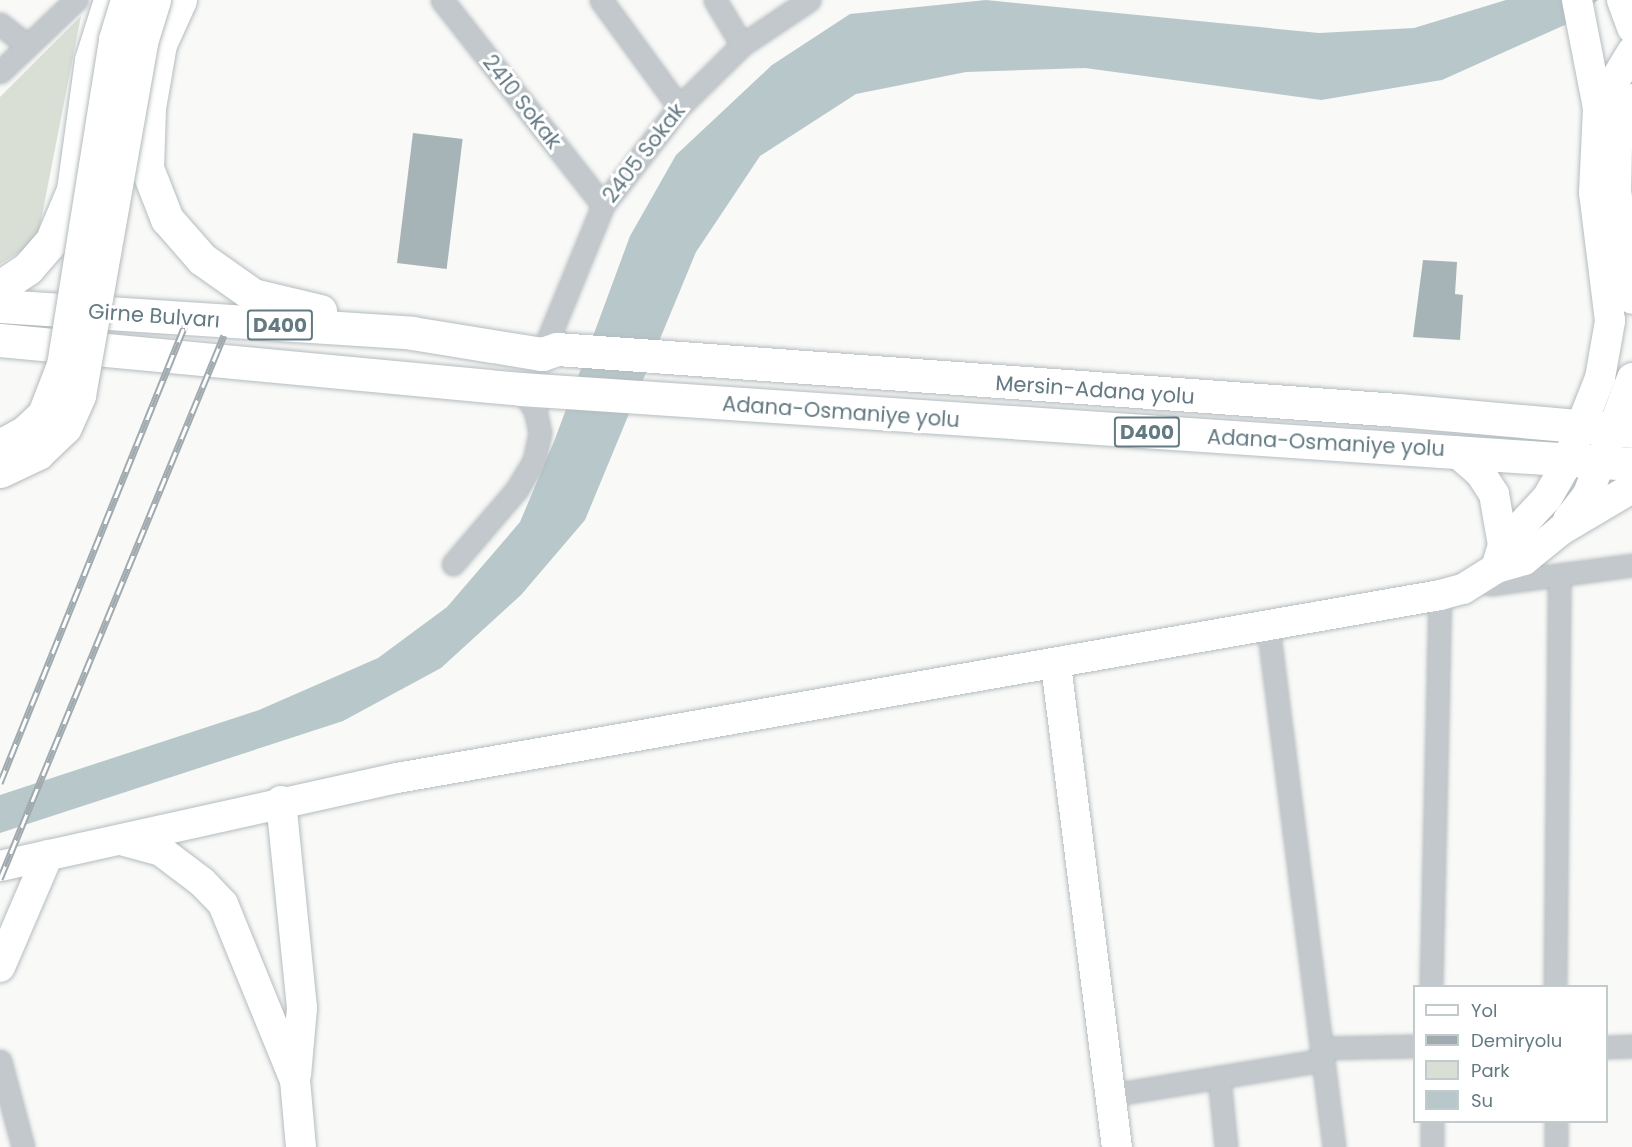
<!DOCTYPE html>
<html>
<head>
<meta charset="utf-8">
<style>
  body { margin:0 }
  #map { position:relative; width:1632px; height:1147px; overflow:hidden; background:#f9f9f7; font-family:Poppins,sans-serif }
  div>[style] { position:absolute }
  .green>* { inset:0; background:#dadfd6 }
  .water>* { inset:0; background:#b8c8ca }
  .building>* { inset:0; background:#a6b3b7; transform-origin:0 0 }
  .roads { filter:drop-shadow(0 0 2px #b4bcc0) drop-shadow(0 0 2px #b4bcc0) }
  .street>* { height:21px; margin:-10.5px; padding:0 10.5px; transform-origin:10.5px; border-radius:10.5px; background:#c2c8cb }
  .secondary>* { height:30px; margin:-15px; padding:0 15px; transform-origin:15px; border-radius:15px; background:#fff }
  .highway>* { height:33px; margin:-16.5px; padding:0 16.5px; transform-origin:16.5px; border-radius:16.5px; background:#fff }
  .rail>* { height:7px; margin-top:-3.5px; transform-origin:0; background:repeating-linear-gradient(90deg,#fff 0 14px,#a1abaf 0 28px); box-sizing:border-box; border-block:2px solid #a1abaf }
  .bridges { filter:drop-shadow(0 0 2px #b3b9bc) drop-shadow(0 0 2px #b3b9bc) }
  .highway-bridge>* { height:33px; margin:-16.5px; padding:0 16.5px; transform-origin:16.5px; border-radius:16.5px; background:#fff }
  span { translate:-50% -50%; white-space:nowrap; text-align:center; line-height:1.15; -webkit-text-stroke:6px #fff; paint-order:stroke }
  .shield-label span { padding:2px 4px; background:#fff; border:2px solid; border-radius:4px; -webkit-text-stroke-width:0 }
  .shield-label { font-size:20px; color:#637a83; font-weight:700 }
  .street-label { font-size:21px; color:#637a83 }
  .legend { position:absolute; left:1413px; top:985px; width:195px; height:138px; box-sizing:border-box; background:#fff; border:2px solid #c1cacd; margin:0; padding:8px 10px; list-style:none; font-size:18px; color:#637a83 }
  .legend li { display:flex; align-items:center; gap:12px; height:30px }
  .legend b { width:30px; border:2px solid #c1cacd }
</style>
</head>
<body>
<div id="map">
  <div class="green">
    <div style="clip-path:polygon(81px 16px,37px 241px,0 264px,0 97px)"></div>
  </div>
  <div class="water">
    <div style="clip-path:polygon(986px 0,1319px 33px,1414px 28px,1506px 0,1598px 0,1567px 24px,1442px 80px,1321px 100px,1085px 68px,966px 72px,856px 94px,760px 156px,696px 252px,585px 520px,521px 595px,441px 668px,343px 721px,0 833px,0 795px,259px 710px,378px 658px,447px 607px,520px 522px,555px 439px,630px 236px,676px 155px,772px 65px,850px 14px)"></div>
  </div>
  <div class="building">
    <div style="left:413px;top:133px;width:50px;height:131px;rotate:7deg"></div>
    <div style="clip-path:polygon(1423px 260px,1457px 262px,1455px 294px,1463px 295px,1460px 340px,1413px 337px)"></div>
  </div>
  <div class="roads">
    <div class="street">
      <div style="left:442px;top:0;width:261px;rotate:51.9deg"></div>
      <div style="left:601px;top:0;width:132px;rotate:53.9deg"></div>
      <div style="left:715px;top:0;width:52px;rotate:59deg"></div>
      <div style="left:0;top:24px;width:34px;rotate:38deg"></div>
      <div style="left:0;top:72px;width:105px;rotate:-43.5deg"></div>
      <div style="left:542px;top:354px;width:161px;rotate:-67.7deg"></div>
      <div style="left:603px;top:205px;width:124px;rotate:-52.2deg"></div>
      <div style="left:679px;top:107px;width:88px;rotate:-44.5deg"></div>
      <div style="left:742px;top:45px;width:81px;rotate:-33.9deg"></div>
      <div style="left:453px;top:564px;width:99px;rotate:-49.5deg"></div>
      <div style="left:517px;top:489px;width:33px;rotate:-59deg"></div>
      <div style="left:534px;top:461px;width:29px;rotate:-78deg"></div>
      <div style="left:540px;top:433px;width:24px;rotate:-102deg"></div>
      <div style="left:535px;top:410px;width:25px;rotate:-124deg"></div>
      <div style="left:1482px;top:579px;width:9px;rotate:32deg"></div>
      <div style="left:1490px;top:584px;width:143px;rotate:-7.6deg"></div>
      <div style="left:1268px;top:626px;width:525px;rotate:82.78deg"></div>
      <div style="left:1431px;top:986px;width:391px;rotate:-88.7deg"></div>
      <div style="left:1555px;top:986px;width:409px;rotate:-89.4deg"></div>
      <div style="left:1606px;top:1047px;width:26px;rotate:-2deg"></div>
      <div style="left:1321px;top:1048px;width:93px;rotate:-1.2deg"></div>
      <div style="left:0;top:1061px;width:89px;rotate:75deg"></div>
      <div style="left:1219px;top:1077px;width:70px;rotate:84.3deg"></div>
      <div style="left:1111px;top:1095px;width:214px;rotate:-9.4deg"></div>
      <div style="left:1432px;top:1122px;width:25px;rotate:90deg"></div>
      <div style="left:1556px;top:1122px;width:25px;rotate:90deg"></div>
    </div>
    <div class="secondary">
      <div style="left:1622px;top:0;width:30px;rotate:70deg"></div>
      <div style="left:1632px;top:99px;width:48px;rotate:108.1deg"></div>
      <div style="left:1617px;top:145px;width:46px;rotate:91.2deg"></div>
      <div style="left:1616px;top:191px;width:109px;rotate:81.6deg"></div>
      <div style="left:1605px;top:113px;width:9px;rotate:-144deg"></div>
      <div style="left:1598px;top:108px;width:66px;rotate:-58.7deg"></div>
      <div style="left:1455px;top:451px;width:35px;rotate:41deg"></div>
      <div style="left:1481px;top:474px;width:24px;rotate:57deg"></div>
      <div style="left:1494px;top:494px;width:52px;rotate:80deg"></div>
      <div style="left:1568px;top:520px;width:33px;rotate:-52deg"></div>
      <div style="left:1588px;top:494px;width:124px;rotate:-69.2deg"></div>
      <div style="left:1496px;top:568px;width:24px;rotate:-73deg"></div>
      <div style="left:1503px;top:545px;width:64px;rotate:-46.9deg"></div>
      <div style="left:1547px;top:498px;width:34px;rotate:-60deg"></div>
      <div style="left:1564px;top:469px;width:98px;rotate:-68.4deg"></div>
      <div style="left:1600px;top:378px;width:58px;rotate:-80deg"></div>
      <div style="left:1610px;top:321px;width:129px;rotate:-97.1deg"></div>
      <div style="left:1594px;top:193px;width:85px;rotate:-87.3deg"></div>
      <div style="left:1598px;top:108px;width:110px;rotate:-101deg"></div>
      <div style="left:1056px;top:665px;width:486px;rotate:82.8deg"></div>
      <div style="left:281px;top:801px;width:208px;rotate:84.2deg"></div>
      <div style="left:302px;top:1008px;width:67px;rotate:95.1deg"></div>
      <div style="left:121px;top:840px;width:41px;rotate:15.4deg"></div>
      <div style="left:161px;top:851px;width:51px;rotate:37.1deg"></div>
      <div style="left:202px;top:882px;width:30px;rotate:46deg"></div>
      <div style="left:223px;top:904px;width:190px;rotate:67.8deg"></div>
      <div style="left:295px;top:1080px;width:67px;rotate:84.9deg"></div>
      <div style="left:0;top:866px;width:407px;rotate:-12.5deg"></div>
      <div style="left:397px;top:778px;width:1059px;rotate:-9.95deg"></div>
      <div style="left:1440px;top:595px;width:24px;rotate:-15deg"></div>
      <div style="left:1463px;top:589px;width:39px;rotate:-32deg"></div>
      <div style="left:1496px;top:568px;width:29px;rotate:-16deg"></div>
      <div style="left:1524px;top:560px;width:48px;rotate:-39deg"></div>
      <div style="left:1561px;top:530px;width:82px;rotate:-30.6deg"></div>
      <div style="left:0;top:967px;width:122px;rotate:-66.8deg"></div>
    </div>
    <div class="highway">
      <div style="left:180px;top:0;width:48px;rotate:114.4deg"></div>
      <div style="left:160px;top:44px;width:65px;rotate:99.8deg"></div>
      <div style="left:149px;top:108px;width:60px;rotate:91.9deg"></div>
      <div style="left:147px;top:168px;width:55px;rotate:68.6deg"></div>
      <div style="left:167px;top:219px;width:53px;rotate:48.8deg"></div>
      <div style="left:202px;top:259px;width:62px;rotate:35.2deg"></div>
      <div style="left:253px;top:295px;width:69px;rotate:13.4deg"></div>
      <div style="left:0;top:287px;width:34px;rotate:-34deg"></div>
      <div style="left:28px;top:268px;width:37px;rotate:-49deg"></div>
      <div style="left:52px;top:240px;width:54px;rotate:-67.2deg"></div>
      <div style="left:73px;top:190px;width:131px;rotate:-82.1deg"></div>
      <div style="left:91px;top:60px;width:63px;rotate:-72.4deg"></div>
      <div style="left:0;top:306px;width:413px;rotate:3.7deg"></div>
      <div style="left:412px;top:333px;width:132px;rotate:9.2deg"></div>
      <div style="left:542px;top:354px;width:16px;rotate:-18deg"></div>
      <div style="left:557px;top:349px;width:843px;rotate:4.15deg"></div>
      <div style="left:1398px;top:410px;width:235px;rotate:5.1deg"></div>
      <div style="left:0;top:340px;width:523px;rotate:5.37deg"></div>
      <div style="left:521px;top:389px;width:1114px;rotate:3.86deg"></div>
    </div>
  </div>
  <div class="rail">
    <div style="left:0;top:783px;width:496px;rotate:-68deg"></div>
    <div style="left:0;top:879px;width:588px;rotate:-67.62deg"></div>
  </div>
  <div class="bridges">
    <div class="highway-bridge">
      <div style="left:0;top:446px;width:29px;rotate:-29deg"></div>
      <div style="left:25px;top:432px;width:26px;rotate:-43deg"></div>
      <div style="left:44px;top:414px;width:53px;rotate:-68.8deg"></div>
      <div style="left:63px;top:365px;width:330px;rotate:-80.9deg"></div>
      <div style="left:115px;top:39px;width:41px;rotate:-72.9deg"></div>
      <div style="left:0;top:471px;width:42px;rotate:-25.3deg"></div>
      <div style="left:38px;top:453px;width:37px;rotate:-44deg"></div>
      <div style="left:65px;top:427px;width:35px;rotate:-66deg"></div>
      <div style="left:79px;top:395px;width:358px;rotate:-80deg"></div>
      <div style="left:141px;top:42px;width:44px;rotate:-72.8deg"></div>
    </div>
  </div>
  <div class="shield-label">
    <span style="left:280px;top:325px">D400</span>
    <span style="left:1147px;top:432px">D400</span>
  </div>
  <div class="street-label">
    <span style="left:522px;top:102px;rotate:52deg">2410 Sokak</span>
    <span style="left:644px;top:153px;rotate:-52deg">2405 Sokak</span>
    <span style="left:154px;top:316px;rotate:4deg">Girne Bulvarı</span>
    <span style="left:1095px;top:390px;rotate:4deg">Mersin-Adana yolu</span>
    <span style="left:841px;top:412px;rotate:4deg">Adana-Osmaniye yolu</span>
    <span style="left:1326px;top:443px;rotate:3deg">Adana-Osmaniye yolu</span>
  </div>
  <ul class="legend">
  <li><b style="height:8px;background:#fff"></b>Yol</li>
  <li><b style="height:8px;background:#a1abaf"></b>Demiryolu</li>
  <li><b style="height:16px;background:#dadfd6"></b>Park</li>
  <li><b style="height:16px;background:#b8c8ca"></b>Su</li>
  </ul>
</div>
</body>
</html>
